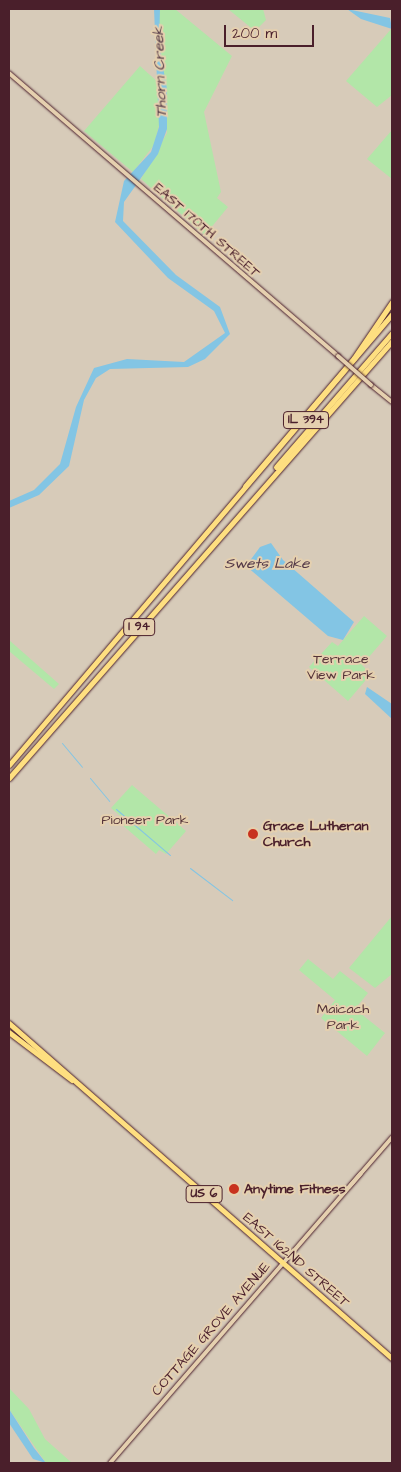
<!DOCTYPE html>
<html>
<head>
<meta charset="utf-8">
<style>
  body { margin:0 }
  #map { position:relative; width:401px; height:1472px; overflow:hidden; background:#d7cbb9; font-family:"Architects Daughter",sans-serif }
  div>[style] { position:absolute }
  .green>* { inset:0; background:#b2e6a8 }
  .water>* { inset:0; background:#83c5e4 }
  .stream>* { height:1px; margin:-0.5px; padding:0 0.5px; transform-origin:0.5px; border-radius:0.5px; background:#83c5e4 }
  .roads { filter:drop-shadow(0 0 1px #4a1f2b) drop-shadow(0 0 1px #4a1f2b) }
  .secondary>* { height:4px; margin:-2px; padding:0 2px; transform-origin:2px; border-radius:2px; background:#e5d0af }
  .primary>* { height:4.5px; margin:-2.25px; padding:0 2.25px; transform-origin:2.25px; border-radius:2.25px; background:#fedf80 }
  .highway>* { height:5px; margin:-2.5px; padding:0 2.5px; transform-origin:2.5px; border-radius:2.5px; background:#fedf80 }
  .bridges { filter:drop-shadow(0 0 1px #4a1f2b) drop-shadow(0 0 1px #4a1f2b) }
  .secondary-bridge>* { height:4px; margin:-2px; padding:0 2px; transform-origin:2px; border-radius:2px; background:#e5d0af }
  .dots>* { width:14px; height:14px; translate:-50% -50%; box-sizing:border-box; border:2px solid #e5d0af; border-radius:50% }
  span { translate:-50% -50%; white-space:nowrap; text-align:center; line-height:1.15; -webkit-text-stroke:4px #e5d0af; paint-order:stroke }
  .shield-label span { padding:1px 4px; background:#e5d0af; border:1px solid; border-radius:4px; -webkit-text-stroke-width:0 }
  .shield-label { font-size:12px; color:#4a1f2b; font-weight:700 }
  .street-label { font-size:14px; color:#4a1f2b }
  .park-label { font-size:14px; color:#543338 }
  .poi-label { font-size:14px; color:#4a1f2b; font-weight:700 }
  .left { translate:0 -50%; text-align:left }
  .water-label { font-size:15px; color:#533847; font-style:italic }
  .frame { position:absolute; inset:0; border:10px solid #4a1f2b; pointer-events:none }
  .scale { position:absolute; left:224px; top:25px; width:90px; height:22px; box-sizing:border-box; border:2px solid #4a1f2b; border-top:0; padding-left:6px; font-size:15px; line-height:18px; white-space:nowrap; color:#4a1f2b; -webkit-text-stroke:4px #e5d0af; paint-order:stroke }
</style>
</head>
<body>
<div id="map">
  <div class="green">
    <i style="clip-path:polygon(158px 9px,175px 9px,232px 56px,204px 112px,221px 192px,217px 198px,228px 207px,205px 235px,141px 179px,167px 133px)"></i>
    <i style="clip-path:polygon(228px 9px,263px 9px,266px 20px,255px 31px)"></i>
    <i style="clip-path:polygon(392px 28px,392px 95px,377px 107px,346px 81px)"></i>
    <i style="clip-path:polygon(140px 66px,160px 84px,161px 118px,154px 145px,133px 172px,84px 131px)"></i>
    <i style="clip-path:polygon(392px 130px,392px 179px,367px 159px)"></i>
    <i style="clip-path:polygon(364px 616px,387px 636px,362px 665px,371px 674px,348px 701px,309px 667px,332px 642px,338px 646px)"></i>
    <i style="clip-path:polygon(9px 640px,59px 684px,54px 689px,9px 651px)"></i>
    <i style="clip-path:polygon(132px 785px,186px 831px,166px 854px,159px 850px,156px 854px,120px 823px,124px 819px,111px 808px)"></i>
    <i style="clip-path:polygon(392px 916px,392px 974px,375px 988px,349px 968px)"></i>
    <i style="clip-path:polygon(308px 959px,333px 979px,340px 971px,368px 993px,355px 1009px,385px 1033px,367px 1056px,321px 1018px,335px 1000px,299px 970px)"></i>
    <i style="clip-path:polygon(9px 1388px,29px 1409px,45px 1439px,72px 1463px,46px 1463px,9px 1409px)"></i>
  </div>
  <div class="water">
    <i style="clip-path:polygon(154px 9px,160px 9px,159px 45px,167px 89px,167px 129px,158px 154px,124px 202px,123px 221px,176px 275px,220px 307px,230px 334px,205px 359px,188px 367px,110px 369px,96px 378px,84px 400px,69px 466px,39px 495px,9px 508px,9px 501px,34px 490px,60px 464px,76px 407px,94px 368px,127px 359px,184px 362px,225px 333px,214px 311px,168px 278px,115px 222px,124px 181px,151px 152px,159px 127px)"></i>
    <i style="clip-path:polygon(347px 9px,390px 18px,392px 29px,361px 19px)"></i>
    <i style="clip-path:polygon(271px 543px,283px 560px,354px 622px,343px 640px,328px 636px,246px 566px,260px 547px)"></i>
    <i style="clip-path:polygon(367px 687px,392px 704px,392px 719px,365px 694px)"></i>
    <i style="clip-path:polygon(9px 1409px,34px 1448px,46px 1463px,33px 1459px,9px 1423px)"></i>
  </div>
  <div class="stream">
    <i style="left:62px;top:743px;width:31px;rotate:50deg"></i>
    <i style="left:90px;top:778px;width:30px;rotate:50deg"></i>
    <i style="left:116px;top:809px;width:71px;rotate:40.4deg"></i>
    <i style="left:190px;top:868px;width:53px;rotate:37.3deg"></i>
  </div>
  <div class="roads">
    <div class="secondary">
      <i style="left:9px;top:73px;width:434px;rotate:40.7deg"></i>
      <i style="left:371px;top:385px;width:27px;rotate:39deg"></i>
      <i style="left:349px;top:1187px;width:18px;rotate:-49deg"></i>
      <i style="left:110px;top:1463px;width:431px;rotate:-49.1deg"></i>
    </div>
    <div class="primary">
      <i style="left:9px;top:1023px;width:509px;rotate:41.18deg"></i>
      <i style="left:9px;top:1032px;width:79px;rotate:37.3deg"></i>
    </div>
    <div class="highway">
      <i style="left:276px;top:467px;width:177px;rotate:-49.1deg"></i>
      <i style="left:245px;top:486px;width:168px;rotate:-49.6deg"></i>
      <i style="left:354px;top:358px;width:68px;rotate:-55.8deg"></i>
      <i style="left:9px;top:765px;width:592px;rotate:-49.66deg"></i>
      <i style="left:9px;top:778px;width:581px;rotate:-48.77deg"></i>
    </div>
  </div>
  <div class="bridges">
    <div class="secondary-bridge">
      <i style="left:338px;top:356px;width:44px;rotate:41.3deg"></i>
    </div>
  </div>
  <div class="dots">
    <i style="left:253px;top:834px;background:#c8321e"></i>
    <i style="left:234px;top:1189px;background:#c8321e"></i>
  </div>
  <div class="shield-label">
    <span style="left:306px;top:420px">IL 394</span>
    <span style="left:139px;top:627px">I 94</span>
    <span style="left:204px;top:1194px">US 6</span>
  </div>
  <div class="street-label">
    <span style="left:207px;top:230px;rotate:41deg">EAST 170TH STREET</span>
    <span style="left:296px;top:1260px;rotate:41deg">EAST 162ND STREET</span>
    <span style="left:211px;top:1329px;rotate:-49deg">COTTAGE GROVE AVENUE</span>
  </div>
  <div class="park-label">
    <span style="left:341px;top:667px">Terrace<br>View Park</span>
    <span style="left:145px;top:820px">Pioneer Park</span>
    <span style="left:343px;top:1017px">Maicach<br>Park</span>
  </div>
  <div class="poi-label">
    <span class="left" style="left:263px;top:834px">Grace Lutheran<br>Church</span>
    <span class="left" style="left:244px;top:1189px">Anytime Fitness</span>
  </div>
  <div class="water-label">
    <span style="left:160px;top:72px;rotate:-92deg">Thorn Creek</span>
    <span style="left:267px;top:564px">Swets Lake</span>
  </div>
  <div class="frame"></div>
  <div class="scale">200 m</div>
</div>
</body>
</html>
